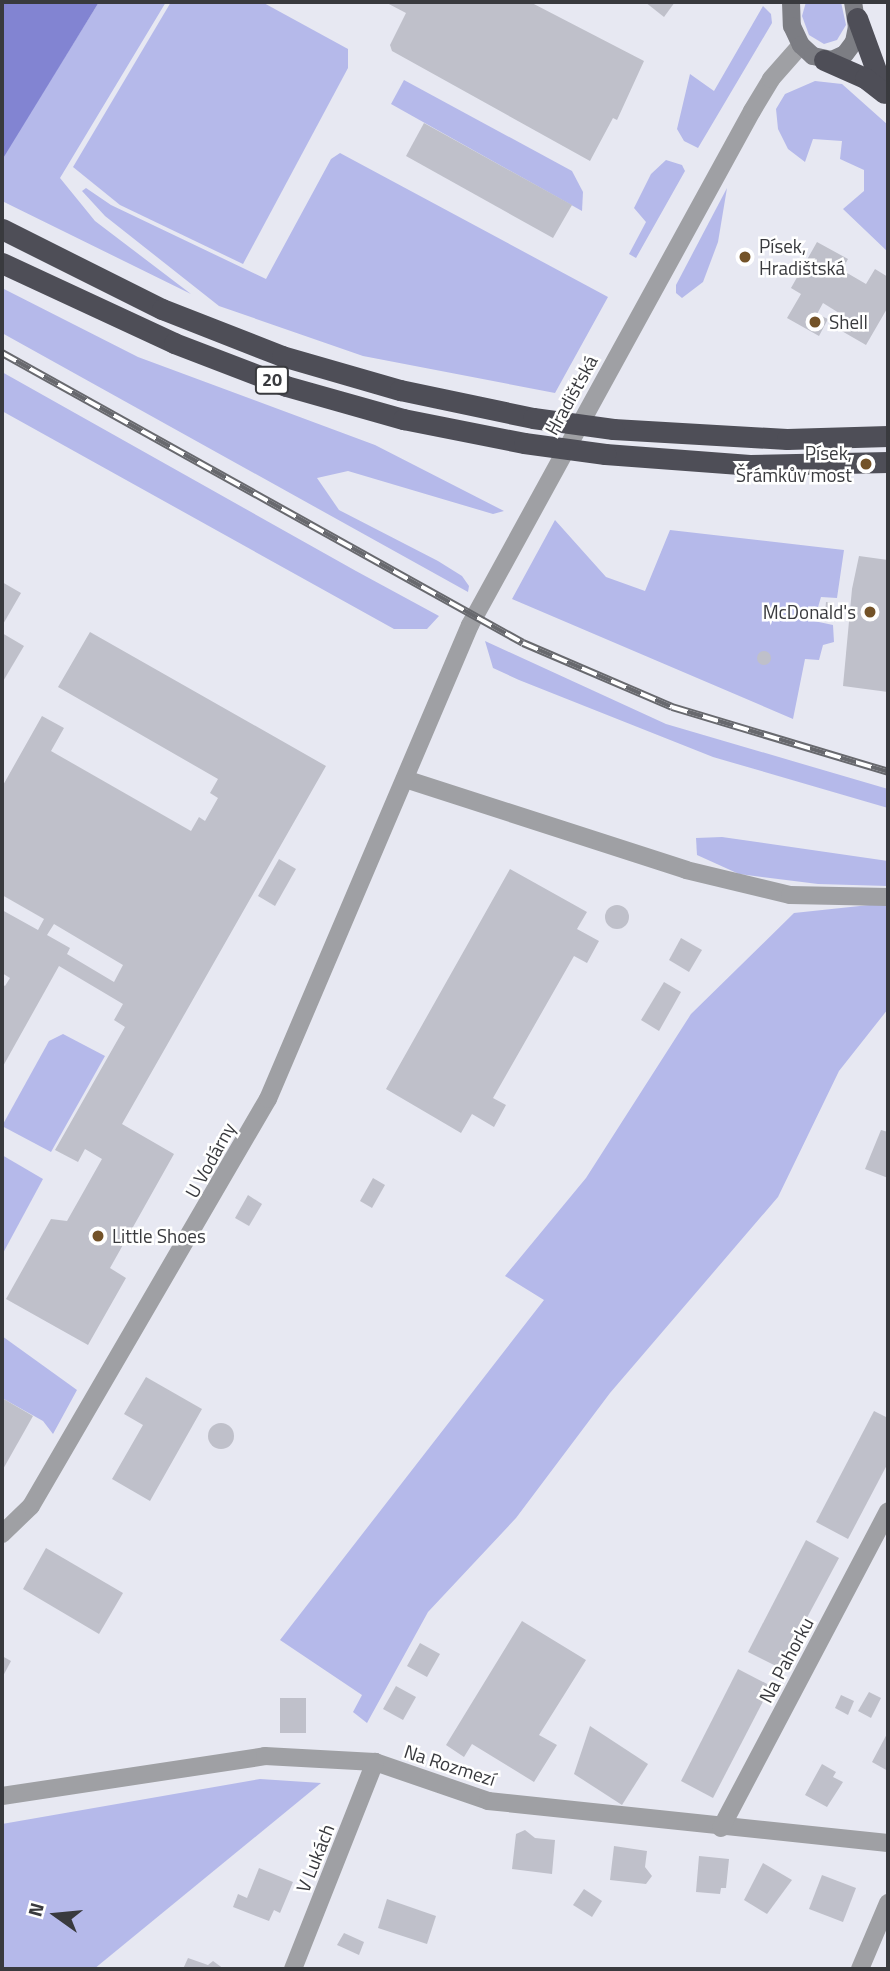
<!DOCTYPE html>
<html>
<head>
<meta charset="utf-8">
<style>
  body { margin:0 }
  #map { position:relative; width:890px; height:1971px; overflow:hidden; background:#e7e8f2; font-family:"Titillium Web",sans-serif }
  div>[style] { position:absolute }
  .green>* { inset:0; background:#b5b9ea }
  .water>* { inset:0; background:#8284d2 }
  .building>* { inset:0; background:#bfc0ca }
  .round { border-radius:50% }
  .street>* { height:18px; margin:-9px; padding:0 9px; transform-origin:9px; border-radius:9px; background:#9fa0a4 }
  .secondary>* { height:18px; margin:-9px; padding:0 9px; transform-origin:9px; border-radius:9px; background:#7c7d83 }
  .highway>* { height:21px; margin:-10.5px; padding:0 10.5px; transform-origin:10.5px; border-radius:10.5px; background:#4e4e57 }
  .rail>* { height:8px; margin-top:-4px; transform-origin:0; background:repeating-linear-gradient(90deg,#fff 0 16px,#68696e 0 32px); box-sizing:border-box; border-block:2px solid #68696e }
  .highway-bridge>* { height:21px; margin:-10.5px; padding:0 10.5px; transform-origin:10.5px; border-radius:10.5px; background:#4e4e57 }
  .dots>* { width:19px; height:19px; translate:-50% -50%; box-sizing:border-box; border:4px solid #fff; border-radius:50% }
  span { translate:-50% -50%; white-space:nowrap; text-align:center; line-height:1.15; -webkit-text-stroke:5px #fff; paint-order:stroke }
  .shield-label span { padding:2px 5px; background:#fff; border:2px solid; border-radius:5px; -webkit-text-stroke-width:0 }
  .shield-label { font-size:18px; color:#393a3e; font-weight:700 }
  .poi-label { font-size:19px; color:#393a3e }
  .left { translate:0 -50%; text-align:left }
  .right { translate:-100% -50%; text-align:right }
  .street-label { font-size:19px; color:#393a3e }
  .frame { position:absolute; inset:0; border:4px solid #393a3e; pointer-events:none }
  .north { position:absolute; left:21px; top:1880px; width:70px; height:70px; -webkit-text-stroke:5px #fff; paint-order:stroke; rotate:285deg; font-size:19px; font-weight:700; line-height:28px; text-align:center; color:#393a3e }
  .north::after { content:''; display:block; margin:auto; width:24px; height:32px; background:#393a3e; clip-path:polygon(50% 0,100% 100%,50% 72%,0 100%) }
</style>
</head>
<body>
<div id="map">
  <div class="green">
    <i style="clip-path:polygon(99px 2px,166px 2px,60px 178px,95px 221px,191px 294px,2px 201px,2px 158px)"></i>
    <i style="clip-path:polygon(171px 2px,262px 2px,348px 49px,348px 68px,243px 264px,120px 205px,73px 167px)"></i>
    <i style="clip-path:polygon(806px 2px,841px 2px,846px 25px,837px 40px,824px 44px,809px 35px,802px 16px)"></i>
    <i style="clip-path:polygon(763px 6px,771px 14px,772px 23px,698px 148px,684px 141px,677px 129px,690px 74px,714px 91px)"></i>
    <i style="clip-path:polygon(404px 80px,572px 171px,583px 192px,582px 211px,391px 104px)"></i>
    <i style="clip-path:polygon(815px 81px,842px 84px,888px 125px,888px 252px,843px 209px,864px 191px,864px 170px,840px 159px,842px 141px,813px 139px,805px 162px,788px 149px,778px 129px,776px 109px,785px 94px)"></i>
    <i style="clip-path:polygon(340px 153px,608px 297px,555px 393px,363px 356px,219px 306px,105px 216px,82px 191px,86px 188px,111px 205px,266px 279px,331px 159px)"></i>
    <i style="clip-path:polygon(666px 160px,682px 165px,685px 171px,636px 258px,629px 254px,646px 222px,634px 208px,651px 174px)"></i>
    <i style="clip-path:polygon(727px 188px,718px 242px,703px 282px,682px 298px,676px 293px,676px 285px)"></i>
    <i style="clip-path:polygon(2px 288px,138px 357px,375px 445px,504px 511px,493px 514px,348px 471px,317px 478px,339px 510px,438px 561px,462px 576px,469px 586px,468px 592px,2px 333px)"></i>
    <i style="clip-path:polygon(2px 372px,356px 571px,439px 616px,427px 629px,394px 629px,2px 411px)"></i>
    <i style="clip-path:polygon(555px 520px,606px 577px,645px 591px,670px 530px,844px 550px,837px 598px,821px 597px,814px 621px,833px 625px,834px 642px,823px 645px,819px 660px,805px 659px,793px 719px,512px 599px)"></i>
    <i style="clip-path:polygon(485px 641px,666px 724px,888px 789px,888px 808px,713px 757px,519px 680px,493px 668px)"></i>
    <i style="clip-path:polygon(722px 837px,888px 861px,888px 886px,818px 884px,739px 874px,697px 855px,696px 838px)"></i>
    <i style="clip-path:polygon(888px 903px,888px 1009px,839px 1071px,778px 1197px,610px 1393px,516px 1518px,428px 1612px,367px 1723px,353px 1712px,362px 1695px,280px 1640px,544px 1300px,505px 1276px,586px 1178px,691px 1014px,794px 913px)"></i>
    <i style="clip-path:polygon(63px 1034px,105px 1056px,51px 1152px,2px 1126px,49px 1041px)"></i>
    <i style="clip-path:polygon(2px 1155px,43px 1179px,2px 1255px)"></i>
    <i style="clip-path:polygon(2px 1336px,77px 1390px,53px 1434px,43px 1421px,2px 1398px)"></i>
    <i style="clip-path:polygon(260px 1779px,321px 1783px,94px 1969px,2px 1969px,2px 1824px)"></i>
  </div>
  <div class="water">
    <i style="clip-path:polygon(2px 2px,99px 2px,2px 160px)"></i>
  </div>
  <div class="building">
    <i style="clip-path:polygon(385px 2px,530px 2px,644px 61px,617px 120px,613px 118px,590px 161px,392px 51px,390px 45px,406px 13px)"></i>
    <i style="clip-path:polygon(645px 2px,675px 2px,664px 17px)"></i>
    <i style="clip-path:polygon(424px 123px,572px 205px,553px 238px,406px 156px)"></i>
    <i style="clip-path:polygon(817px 242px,848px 259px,842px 270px,866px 284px,875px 269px,888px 277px,888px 307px,866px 345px,840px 330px,847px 318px,823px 303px,817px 314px,828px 319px,819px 336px,787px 318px,801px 294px,791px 288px)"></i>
    <i style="clip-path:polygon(859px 556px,888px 560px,888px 692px,843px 686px,852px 589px)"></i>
    <i style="clip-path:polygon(2px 582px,21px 593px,2px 626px)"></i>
    <i style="clip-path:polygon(826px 602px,834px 603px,833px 614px,825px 614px)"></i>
    <i style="clip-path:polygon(evenodd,90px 632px,326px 766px,122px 1124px,174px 1154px,110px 1268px,126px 1278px,88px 1345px,6px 1299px,51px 1219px,67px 1221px,102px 1159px,85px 1149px,78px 1162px,55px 1150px,125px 1027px,114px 1020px,123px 1004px,59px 966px,2px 1068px,2px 984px,5px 986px,10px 978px,2px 973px,2px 910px,38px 930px,44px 919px,2px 895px,2px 787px,42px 716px,64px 728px,51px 751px,191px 831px,199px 817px,205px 821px,218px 798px,210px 793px,218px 779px,58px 687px,90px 632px,54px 924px,123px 965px,114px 982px,67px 954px,70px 948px,47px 935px,54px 924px)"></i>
    <i style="clip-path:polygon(2px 633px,24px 646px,2px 683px)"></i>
    <i class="round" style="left:757px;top:651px;width:14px;height:14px"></i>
    <i style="clip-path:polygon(279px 859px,296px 869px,275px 906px,258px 896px)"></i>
    <i style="clip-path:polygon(510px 869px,587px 912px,577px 929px,599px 941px,587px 963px,574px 956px,493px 1098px,506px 1105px,494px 1127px,472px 1114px,461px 1133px,386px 1089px)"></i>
    <i class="round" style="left:605px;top:905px;width:24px;height:24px"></i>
    <i style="clip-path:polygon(681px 938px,702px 950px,689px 972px,669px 960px)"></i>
    <i style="clip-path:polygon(664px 982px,681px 992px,659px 1031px,641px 1020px)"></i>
    <i style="clip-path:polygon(881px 1130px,888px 1132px,888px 1178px,865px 1169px)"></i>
    <i style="clip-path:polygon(373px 1178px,385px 1185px,372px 1208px,360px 1201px)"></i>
    <i style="clip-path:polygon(248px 1195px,262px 1204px,249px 1226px,235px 1218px)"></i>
    <i style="clip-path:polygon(146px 1377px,202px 1409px,150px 1501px,112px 1479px,143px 1425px,124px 1414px)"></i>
    <i style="clip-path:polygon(2px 1398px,33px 1416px,2px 1471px)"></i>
    <i style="clip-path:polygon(874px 1411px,888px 1418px,888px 1463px,848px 1539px,816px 1522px)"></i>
    <i class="round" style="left:208px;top:1423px;width:26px;height:26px"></i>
    <i style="clip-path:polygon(806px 1540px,839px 1558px,780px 1668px,748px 1652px)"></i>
    <i style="clip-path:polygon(46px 1548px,123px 1593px,99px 1634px,23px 1589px)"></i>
    <i style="clip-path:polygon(522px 1621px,586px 1660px,539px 1735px,557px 1745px,534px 1782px,472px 1744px,464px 1757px,446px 1745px)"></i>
    <i style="clip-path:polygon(420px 1643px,440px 1654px,427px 1677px,407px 1666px)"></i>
    <i style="clip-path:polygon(2px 1656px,11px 1661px,2px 1678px)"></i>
    <i style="clip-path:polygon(738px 1669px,771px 1686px,713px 1798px,681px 1781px)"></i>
    <i style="clip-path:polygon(396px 1686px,416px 1697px,403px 1720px,383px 1709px)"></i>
    <i style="clip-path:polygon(869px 1692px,881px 1698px,871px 1718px,858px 1711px)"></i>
    <i style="clip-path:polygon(841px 1695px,854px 1701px,848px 1715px,835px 1708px)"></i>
    <i style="clip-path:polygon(280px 1698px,306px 1698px,306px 1733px,280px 1733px)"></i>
    <i style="clip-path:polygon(590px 1726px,648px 1764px,622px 1805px,574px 1774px)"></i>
    <i style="clip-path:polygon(888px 1732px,888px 1771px,872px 1762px)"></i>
    <i style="clip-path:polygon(822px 1764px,836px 1772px,833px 1777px,843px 1782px,827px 1807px,805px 1795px)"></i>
    <i style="clip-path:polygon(525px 1830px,535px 1838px,555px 1840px,552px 1874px,512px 1869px,516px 1834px)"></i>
    <i style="clip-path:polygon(614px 1846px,647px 1851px,645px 1867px,652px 1876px,646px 1884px,610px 1880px)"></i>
    <i style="clip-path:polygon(699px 1856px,729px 1859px,726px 1888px,721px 1888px,720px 1894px,696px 1892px)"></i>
    <i style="clip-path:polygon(763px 1863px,792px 1880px,767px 1914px,744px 1900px)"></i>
    <i style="clip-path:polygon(259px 1868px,293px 1882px,280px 1913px,274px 1910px,269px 1921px,233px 1907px,238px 1894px,247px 1898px)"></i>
    <i style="clip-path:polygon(822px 1875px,856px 1888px,843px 1922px,809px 1909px)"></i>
    <i style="clip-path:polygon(584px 1889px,602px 1901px,592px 1917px,573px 1905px)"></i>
    <i style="clip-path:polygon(387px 1899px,436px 1916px,427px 1944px,378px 1928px)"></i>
    <i style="clip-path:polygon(344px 1933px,364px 1942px,359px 1955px,337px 1945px)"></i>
    <i style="clip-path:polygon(188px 1958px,208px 1965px,213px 1961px,224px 1969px,183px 1969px)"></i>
  </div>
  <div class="street">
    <i style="left:405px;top:779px;width:295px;rotate:17.9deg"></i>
    <i style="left:686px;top:870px;width:107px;rotate:13.5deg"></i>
    <i style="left:790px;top:895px;width:98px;rotate:1.2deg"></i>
    <i style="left:2px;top:1534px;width:40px;rotate:-44deg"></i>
    <i style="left:31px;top:1506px;width:471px;rotate:-59.8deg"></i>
    <i style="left:268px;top:1099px;width:515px;rotate:-66.92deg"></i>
    <i style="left:470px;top:625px;width:586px;rotate:-61.25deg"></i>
    <i style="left:752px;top:111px;width:37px;rotate:-59deg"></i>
    <i style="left:771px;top:79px;width:45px;rotate:-48.6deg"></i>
    <i style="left:2px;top:1796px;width:266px;rotate:-8.6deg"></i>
    <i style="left:265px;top:1756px;width:110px;rotate:3.1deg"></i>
    <i style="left:375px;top:1762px;width:120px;rotate:19deg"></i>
    <i style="left:488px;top:1801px;width:402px;rotate:6deg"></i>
    <i style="left:721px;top:1828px;width:358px;rotate:-62.2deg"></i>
    <i style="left:293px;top:1969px;width:223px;rotate:-68.4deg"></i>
    <i style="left:860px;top:1969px;width:72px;rotate:-67deg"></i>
  </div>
  <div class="secondary">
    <i style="left:791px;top:2px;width:24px;rotate:88deg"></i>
    <i style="left:792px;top:26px;width:21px;rotate:65deg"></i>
    <i style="left:801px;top:45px;width:16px;rotate:43deg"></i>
    <i style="left:813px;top:56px;width:19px;rotate:12deg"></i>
    <i style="left:832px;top:60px;width:14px;rotate:-25deg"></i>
    <i style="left:845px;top:54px;width:15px;rotate:-53deg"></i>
    <i style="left:854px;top:42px;width:15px;rotate:-79deg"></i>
    <i style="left:857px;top:27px;width:25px;rotate:-99deg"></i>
  </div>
  <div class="highway">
    <i style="left:857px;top:18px;width:79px;rotate:70deg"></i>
    <i style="left:824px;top:60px;width:45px;rotate:23.7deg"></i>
    <i style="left:865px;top:78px;width:24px;rotate:38deg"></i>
    <i style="left:2px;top:229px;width:179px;rotate:26.6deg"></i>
    <i style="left:162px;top:309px;width:129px;rotate:21.4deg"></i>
    <i style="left:282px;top:356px;width:123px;rotate:16.1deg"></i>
    <i style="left:400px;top:390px;width:136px;rotate:11.9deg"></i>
    <i style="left:2px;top:263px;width:190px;rotate:24.9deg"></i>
    <i style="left:174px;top:343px;width:120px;rotate:21deg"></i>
    <i style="left:286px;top:386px;width:122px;rotate:15.8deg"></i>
    <i style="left:403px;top:419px;width:123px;rotate:11.2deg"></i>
    <i style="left:613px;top:429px;width:174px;rotate:3.3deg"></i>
    <i style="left:787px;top:439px;width:101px;rotate:-1.7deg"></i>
    <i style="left:605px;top:454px;width:145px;rotate:4.3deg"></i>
    <i style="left:750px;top:465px;width:138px;rotate:-1.2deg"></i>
  </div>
  <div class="rail">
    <i style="left:2px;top:353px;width:596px;rotate:29.1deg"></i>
    <i style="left:523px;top:643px;width:162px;rotate:23.2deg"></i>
    <i style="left:672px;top:707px;width:226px;rotate:16.7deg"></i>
  </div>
  <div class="highway-bridge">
    <i style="left:533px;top:418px;width:81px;rotate:7.8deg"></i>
    <i style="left:524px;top:443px;width:82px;rotate:7.7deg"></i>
  </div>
  <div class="dots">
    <i style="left:745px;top:257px;background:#735228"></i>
    <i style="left:815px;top:322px;background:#735228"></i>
    <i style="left:866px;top:464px;background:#735228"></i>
    <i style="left:870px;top:612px;background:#735228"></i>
    <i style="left:98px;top:1236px;background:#735228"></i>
  </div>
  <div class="shield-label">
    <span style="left:272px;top:380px">20</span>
  </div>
  <div class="poi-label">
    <span class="left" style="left:759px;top:257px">Písek,<br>Hradištská</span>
    <span class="left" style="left:829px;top:322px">Shell</span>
    <span class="right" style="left:852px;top:464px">Písek,<br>Šrámkův most</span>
    <span class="right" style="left:856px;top:612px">McDonald's</span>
    <span class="left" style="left:112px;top:1236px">Little Shoes</span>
  </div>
  <div class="street-label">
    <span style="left:571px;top:395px;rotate:-61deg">Hradišťská</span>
    <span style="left:210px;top:1160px;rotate:-61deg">U Vodárny</span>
    <span style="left:786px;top:1660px;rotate:-62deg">Na Pahorku</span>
    <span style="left:450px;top:1765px;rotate:18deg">Na Rozmezí</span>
    <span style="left:315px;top:1858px;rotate:-68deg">V Lukách</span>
  </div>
  <div class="frame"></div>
  <div class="north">N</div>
</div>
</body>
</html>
